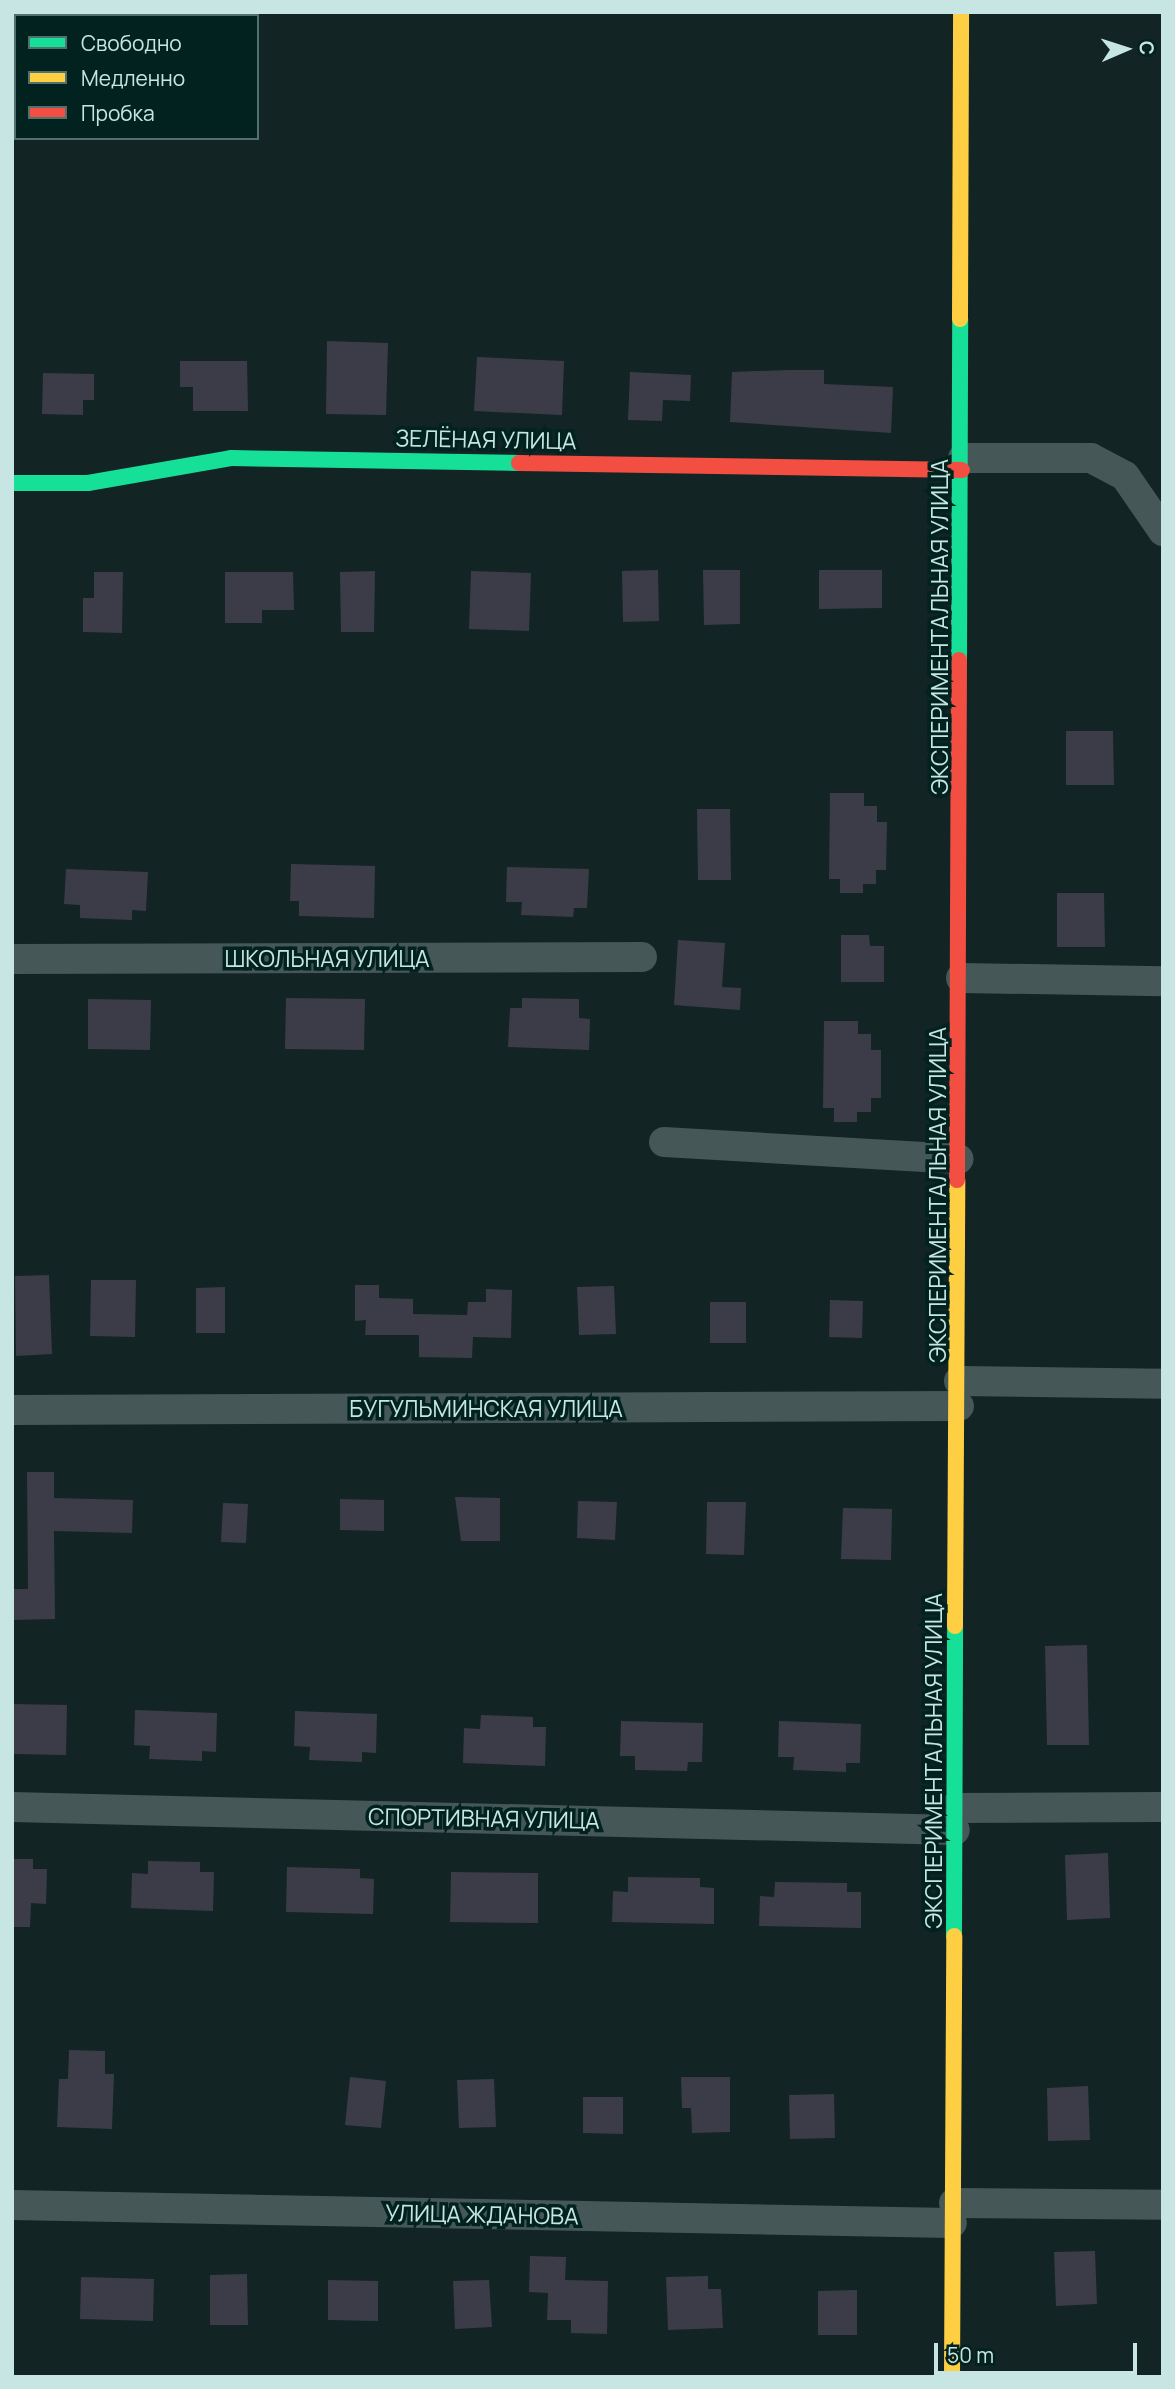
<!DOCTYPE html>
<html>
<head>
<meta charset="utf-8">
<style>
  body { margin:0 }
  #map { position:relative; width:1175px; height:2389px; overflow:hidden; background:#132424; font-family:Manrope,sans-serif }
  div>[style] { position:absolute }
  .building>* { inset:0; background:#3c3c49 }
  .street>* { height:30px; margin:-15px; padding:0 15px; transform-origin:15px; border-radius:15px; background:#455756 }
  .fast>* { height:16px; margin:-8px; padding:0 8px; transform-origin:8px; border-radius:8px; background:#16e098 }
  .slow>* { height:16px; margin:-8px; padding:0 8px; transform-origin:8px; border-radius:8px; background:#ffcf43 }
  .jam>* { height:16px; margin:-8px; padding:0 8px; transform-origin:8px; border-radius:8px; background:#f24e42 }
  span { translate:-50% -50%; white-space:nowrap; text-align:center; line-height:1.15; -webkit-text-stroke:7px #022220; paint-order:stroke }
  .street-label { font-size:23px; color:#c7e5e3 }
  .frame { position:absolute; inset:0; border:14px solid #c7e5e3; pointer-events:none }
  .legend { position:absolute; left:14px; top:14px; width:245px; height:126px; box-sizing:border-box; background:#022220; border:2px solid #51706e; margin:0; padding:9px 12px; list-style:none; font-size:21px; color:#c7e5e3 }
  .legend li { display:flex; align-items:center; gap:14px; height:35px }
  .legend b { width:35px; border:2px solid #51706e }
  .north { position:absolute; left:1091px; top:14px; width:70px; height:70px; -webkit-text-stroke:5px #022220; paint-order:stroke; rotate:87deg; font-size:19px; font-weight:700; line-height:28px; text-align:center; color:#c7e5e3 }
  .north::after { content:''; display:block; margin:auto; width:24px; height:32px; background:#c7e5e3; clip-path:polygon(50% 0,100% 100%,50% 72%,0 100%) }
  .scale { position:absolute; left:934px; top:2343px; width:203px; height:32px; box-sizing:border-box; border:4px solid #c7e5e3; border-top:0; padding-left:9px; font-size:21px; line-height:24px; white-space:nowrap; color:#c7e5e3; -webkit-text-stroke:5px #022220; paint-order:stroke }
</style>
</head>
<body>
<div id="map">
  <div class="building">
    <i style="clip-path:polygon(327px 341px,388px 343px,386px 415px,326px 414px)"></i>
    <i style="clip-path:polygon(477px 357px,564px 361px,562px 415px,474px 411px)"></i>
    <i style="clip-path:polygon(180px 361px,247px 361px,248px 411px,193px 411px,193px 387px,180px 387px)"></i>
    <i style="clip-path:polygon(788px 370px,824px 370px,824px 384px,893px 387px,891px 433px,730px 422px,732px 372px)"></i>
    <i style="clip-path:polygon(630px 372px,691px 375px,690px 401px,663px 400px,662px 421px,628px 420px)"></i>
    <i style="clip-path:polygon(43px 373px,94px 374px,94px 400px,83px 400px,83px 415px,42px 414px)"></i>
    <i style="clip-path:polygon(658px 570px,659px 621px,623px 622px,622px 571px)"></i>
    <i style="clip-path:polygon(703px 570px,740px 570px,740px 624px,704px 625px)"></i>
    <i style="clip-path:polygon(819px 570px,882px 570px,882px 608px,819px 609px)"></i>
    <i style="clip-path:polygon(375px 571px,374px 632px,341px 632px,340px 572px)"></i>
    <i style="clip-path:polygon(471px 571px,531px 573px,529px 631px,469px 629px)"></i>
    <i style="clip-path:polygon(94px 572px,123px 572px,122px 633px,83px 632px,83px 598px,94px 598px)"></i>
    <i style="clip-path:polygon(225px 572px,293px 572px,294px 610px,262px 610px,262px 623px,225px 623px)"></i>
    <i style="clip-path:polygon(1066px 731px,1113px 731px,1114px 785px,1066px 785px)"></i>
    <i style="clip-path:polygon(830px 793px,864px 793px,864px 806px,877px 806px,877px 822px,887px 822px,886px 870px,876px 870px,876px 884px,863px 884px,863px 893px,840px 893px,840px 879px,829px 879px)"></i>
    <i style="clip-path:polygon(697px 809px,730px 809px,731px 880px,698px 880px)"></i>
    <i style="clip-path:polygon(291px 864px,375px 866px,374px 918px,299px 916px,299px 901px,290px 901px)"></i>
    <i style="clip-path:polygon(507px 867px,589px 869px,587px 908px,574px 908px,573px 917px,521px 915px,522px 902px,506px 902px)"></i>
    <i style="clip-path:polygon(66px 869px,148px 872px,146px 911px,132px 910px,132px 920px,80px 918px,80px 905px,64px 904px)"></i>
    <i style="clip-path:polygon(1057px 893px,1104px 893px,1105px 947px,1057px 947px)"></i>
    <i style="clip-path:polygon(841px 935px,869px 935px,870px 946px,884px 946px,884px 982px,841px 982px)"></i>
    <i style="clip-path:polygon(678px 940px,725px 943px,722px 987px,741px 988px,740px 1010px,674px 1005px)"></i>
    <i style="clip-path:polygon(286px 998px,365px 999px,364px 1050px,285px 1049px)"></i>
    <i style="clip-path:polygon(522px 998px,579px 999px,579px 1018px,590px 1019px,589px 1050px,508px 1047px,510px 1008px,522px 1008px)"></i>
    <i style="clip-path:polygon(88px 999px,151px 1000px,150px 1050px,88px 1049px)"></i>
    <i style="clip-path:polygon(824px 1021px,858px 1021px,858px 1034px,871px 1034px,871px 1050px,881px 1050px,881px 1098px,871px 1098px,871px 1112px,857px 1112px,857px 1122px,834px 1122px,834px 1108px,823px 1108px)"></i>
    <i style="clip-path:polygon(49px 1275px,52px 1354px,16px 1356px,15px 1276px)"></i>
    <i style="clip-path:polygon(91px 1280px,136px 1280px,135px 1337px,90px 1336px)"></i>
    <i style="clip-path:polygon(355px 1285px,379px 1285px,379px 1298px,413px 1299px,413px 1314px,467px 1315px,468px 1302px,486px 1302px,486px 1289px,512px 1290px,511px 1338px,473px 1337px,472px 1358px,419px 1357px,419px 1335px,365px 1335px,366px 1320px,355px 1321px)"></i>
    <i style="clip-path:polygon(614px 1286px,616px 1334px,579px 1335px,577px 1287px)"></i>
    <i style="clip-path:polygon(225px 1287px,225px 1333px,196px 1333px,196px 1288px)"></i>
    <i style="clip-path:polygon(830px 1300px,863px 1301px,862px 1338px,829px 1337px)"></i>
    <i style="clip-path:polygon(710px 1302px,746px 1302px,746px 1343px,710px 1343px)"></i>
    <i style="clip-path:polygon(27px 1472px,54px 1472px,54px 1498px,133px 1500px,132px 1533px,54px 1531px,55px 1619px,12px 1620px,12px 1589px,28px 1589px)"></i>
    <i style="clip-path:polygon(455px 1497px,500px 1498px,500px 1541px,461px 1541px)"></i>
    <i style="clip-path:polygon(340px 1499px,384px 1500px,384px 1531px,340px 1530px)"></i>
    <i style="clip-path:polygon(578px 1501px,617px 1502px,615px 1540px,577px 1538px)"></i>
    <i style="clip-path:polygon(707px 1502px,746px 1502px,744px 1555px,706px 1554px)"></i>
    <i style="clip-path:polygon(223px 1503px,248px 1504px,246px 1543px,221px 1542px)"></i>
    <i style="clip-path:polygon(843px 1508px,892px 1509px,891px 1560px,841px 1559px)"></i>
    <i style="clip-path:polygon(1087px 1645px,1089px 1745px,1047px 1745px,1045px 1646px)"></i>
    <i style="clip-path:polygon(12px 1704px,67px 1705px,66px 1755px,12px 1754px)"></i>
    <i style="clip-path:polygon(135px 1710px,217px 1713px,216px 1752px,202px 1751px,202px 1761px,149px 1759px,150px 1746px,134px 1745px)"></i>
    <i style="clip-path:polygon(295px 1711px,377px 1714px,376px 1753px,362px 1752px,362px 1762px,309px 1760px,310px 1747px,294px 1746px)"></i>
    <i style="clip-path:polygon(481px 1715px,533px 1717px,533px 1727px,546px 1727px,545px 1766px,463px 1763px,464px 1728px,480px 1729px)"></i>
    <i style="clip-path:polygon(621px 1721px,703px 1723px,702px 1762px,688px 1762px,687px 1771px,635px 1770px,635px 1756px,620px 1756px)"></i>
    <i style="clip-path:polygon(779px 1721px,861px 1724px,860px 1763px,846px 1763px,846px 1772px,793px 1770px,794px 1757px,778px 1757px)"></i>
    <i style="clip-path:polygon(1108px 1853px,1110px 1918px,1067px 1920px,1065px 1855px)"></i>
    <i style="clip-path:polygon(12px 1859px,33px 1859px,33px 1869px,47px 1869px,46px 1904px,31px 1903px,30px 1927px,12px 1927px)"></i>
    <i style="clip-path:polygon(148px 1861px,200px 1862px,200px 1872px,214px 1872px,213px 1911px,131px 1908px,132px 1873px,148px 1874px)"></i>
    <i style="clip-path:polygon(287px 1867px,360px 1869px,360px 1878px,374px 1879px,373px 1914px,286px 1912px)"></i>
    <i style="clip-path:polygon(451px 1872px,538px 1873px,538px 1923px,450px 1922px)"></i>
    <i style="clip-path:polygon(628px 1877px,700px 1878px,700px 1887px,714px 1888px,714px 1924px,612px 1922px,613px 1891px,628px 1892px)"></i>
    <i style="clip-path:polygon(775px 1882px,847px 1883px,847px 1892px,861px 1892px,861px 1928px,759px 1926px,760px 1896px,774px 1897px)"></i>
    <i style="clip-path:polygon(69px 2050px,105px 2051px,105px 2074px,114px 2074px,112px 2129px,57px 2127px,59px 2079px,68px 2079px)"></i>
    <i style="clip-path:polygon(350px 2077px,386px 2081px,381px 2128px,345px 2125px)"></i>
    <i style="clip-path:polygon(681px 2077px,730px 2077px,730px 2132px,692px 2133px,691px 2108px,682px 2108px)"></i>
    <i style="clip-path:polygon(494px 2079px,496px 2127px,459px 2128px,457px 2080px)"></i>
    <i style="clip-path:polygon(1088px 2086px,1090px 2140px,1048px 2141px,1047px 2088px)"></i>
    <i style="clip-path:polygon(834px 2094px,835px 2138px,790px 2139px,789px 2095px)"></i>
    <i style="clip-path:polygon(583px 2097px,623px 2097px,623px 2134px,583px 2133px)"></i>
    <i style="clip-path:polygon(1095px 2251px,1097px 2304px,1056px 2306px,1054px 2252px)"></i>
    <i style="clip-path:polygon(530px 2256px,566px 2257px,565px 2280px,608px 2281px,607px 2334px,571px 2333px,571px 2320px,547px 2320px,548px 2293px,529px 2292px)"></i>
    <i style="clip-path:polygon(247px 2274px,248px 2325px,210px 2325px,210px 2275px)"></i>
    <i style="clip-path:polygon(708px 2276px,708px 2289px,721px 2289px,723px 2328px,668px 2330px,666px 2277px)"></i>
    <i style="clip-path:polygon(81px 2277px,154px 2279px,153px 2321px,80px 2319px)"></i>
    <i style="clip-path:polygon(328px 2280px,378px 2281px,378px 2321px,328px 2320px)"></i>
    <i style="clip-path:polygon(489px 2280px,492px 2327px,455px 2329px,453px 2281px)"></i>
    <i style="clip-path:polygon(857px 2290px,857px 2335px,818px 2335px,818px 2291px)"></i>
  </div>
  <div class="street">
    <i style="left:963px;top:458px;width:128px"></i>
    <i style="left:1091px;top:458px;width:38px;rotate:28deg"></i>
    <i style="left:1125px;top:476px;width:67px;rotate:55.4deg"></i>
    <i style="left:12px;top:959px;width:630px;rotate:-0.18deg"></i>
    <i style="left:961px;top:978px;width:202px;rotate:0.9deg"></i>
    <i style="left:664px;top:1142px;width:295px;rotate:3.3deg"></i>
    <i style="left:959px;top:1381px;width:204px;rotate:0.8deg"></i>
    <i style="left:12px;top:1410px;width:947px;rotate:-0.24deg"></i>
    <i style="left:12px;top:1807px;width:943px;rotate:1.4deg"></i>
    <i style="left:954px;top:1808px;width:209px;rotate:-0.3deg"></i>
    <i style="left:954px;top:2203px;width:209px;rotate:0.5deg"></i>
    <i style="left:12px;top:2205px;width:940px;rotate:1.1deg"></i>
  </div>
  <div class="fast">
    <i style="left:12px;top:483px;width:76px"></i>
    <i style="left:88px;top:483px;width:145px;rotate:-9.9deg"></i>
    <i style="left:231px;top:458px;width:288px;rotate:1deg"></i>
    <i style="left:959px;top:660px;width:341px;rotate:-89.8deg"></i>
    <i style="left:954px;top:1936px;width:310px;rotate:-89.8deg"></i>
  </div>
  <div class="slow">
    <i style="left:960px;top:319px;width:307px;rotate:-89.8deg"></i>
    <i style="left:955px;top:1626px;width:446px;rotate:-89.7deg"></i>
    <i style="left:952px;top:2377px;width:441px;rotate:-89.7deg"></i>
  </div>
  <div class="jam">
    <i style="left:519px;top:463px;width:443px;rotate:0.9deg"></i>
    <i style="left:957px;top:1180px;width:520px;rotate:-89.78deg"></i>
  </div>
  <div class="street-label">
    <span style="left:486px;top:439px;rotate:1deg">ЗЕЛЁНАЯ УЛИЦА</span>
    <span style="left:939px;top:627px;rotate:-90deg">ЭКСПЕРИМЕНТАЛЬНАЯ УЛИЦА</span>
    <span style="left:327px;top:958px">ШКОЛЬНАЯ УЛИЦА</span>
    <span style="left:937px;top:1195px;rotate:-90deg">ЭКСПЕРИМЕНТАЛЬНАЯ УЛИЦА</span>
    <span style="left:486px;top:1408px">БУГУЛЬМИНСКАЯ УЛИЦА</span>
    <span style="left:933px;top:1761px;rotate:-90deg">ЭКСПЕРИМЕНТАЛЬНАЯ УЛИЦА</span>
    <span style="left:484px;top:1818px;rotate:1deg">СПОРТИВНАЯ УЛИЦА</span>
    <span style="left:482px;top:2214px;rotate:1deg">УЛИЦА ЖДАНОВА</span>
  </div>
  <div class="frame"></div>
  <ul class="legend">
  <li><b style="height:9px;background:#16e098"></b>Свободно</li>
  <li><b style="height:9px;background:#ffcf43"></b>Медленно</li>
  <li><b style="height:9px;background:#f24e42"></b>Пробка</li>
  </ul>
  <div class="north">С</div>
  <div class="scale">50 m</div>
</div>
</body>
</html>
